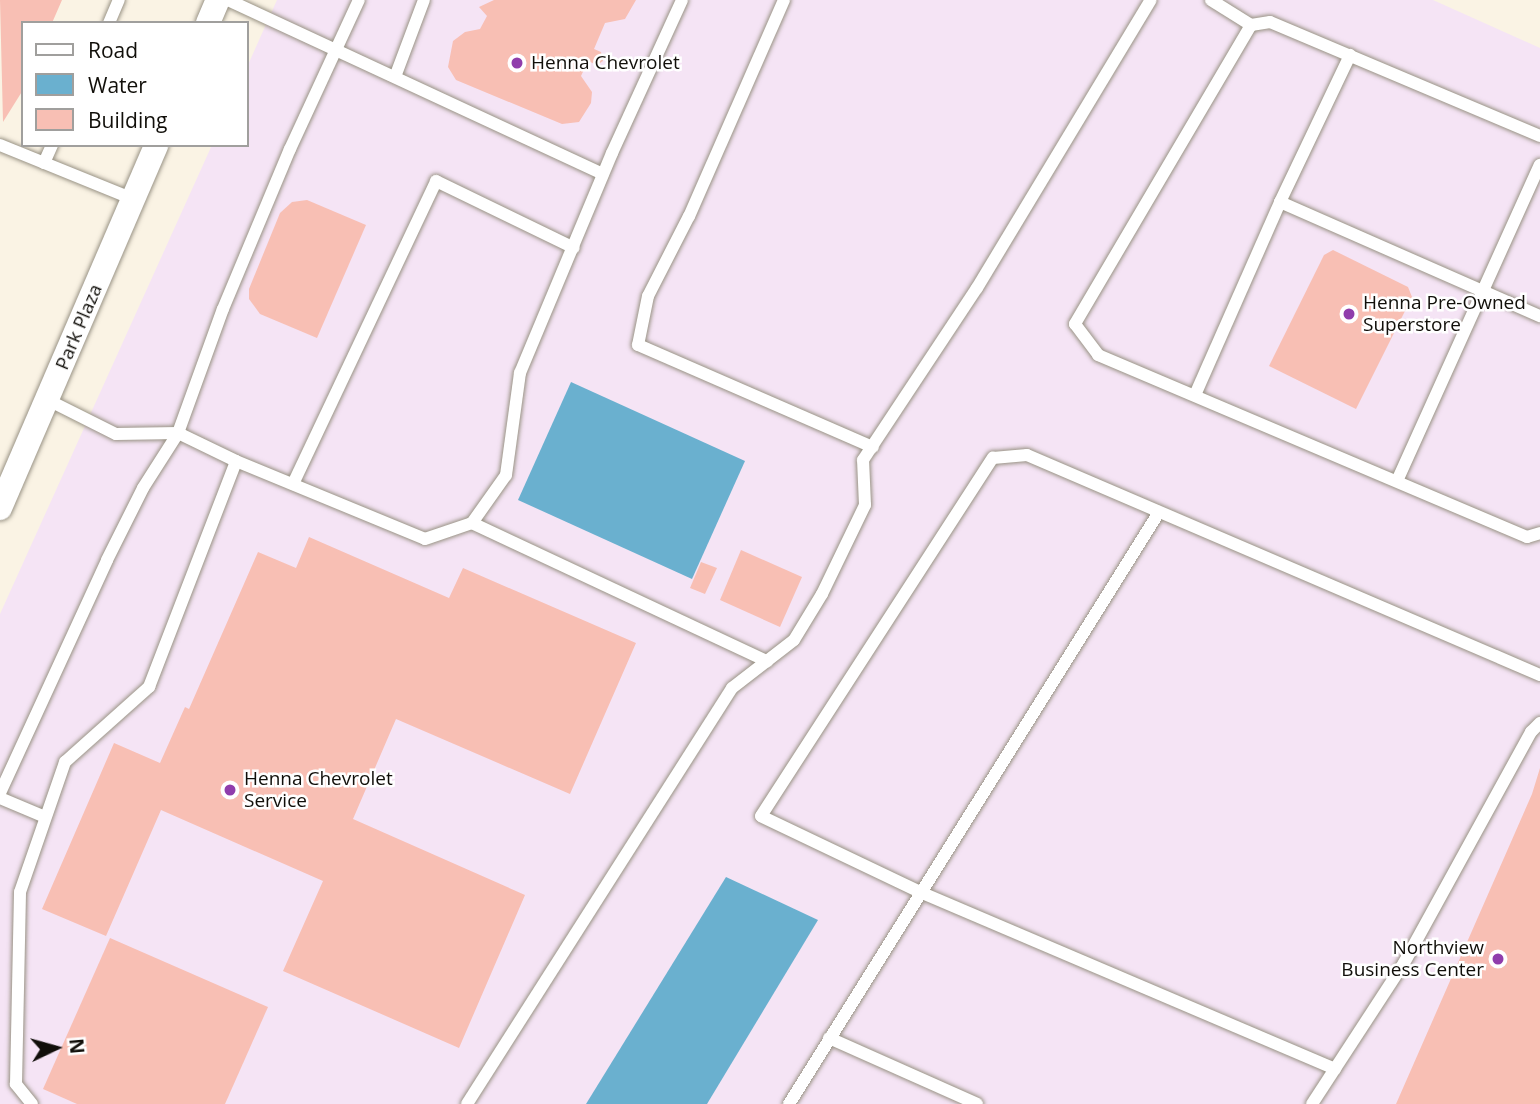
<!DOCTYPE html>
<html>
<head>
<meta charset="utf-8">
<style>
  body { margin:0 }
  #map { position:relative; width:1540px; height:1104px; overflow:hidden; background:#faf3e4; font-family:"Open Sans",sans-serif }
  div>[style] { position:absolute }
  .commercial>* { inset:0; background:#f5e4f5 }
  .water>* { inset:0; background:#6ab0cf }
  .building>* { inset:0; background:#f8bfb4 }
  .roads { filter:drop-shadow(0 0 2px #999385) drop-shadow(0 0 2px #999385) }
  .lane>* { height:12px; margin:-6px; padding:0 6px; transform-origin:6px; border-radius:6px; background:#fff }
  .street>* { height:24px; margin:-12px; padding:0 12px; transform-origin:12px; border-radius:12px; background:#fff }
  .dots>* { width:19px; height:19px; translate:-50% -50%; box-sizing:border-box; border:4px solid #fff; border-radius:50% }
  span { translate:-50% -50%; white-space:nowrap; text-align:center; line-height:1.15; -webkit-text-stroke:5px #fff; paint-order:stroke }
  .poi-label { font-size:19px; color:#110f0a }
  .left { translate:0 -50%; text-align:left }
  .right { translate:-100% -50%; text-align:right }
  .street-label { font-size:19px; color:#110f0a }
  .legend { position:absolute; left:21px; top:21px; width:228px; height:126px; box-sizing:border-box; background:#fff; border:2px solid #a09f9d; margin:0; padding:9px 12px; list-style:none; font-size:21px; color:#110f0a }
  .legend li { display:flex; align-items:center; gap:14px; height:35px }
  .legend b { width:35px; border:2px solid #a09f9d }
  .north { position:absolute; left:21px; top:1013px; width:70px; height:70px; -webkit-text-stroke:5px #fff; paint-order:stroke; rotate:85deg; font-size:19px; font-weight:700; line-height:28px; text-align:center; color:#110f0a }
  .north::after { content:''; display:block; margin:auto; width:24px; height:32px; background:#110f0a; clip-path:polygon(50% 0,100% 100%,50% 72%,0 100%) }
</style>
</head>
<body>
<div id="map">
  <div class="commercial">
    <i style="clip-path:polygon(277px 0,1433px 0,1540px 48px,1540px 1104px,0 1104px,0 614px,212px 145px,247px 145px,247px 67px)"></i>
  </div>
  <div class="water">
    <i style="clip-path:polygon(571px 382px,745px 461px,692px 579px,518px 500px)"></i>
    <i style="clip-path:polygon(726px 877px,818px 920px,707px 1104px,586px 1104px)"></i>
  </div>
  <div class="building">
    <i style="clip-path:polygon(0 0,62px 0,52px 23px,23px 23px,23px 90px,3px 122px)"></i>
    <i style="clip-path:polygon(494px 0,636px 0,625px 19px,605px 23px,594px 49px,601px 52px,603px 61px,597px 65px,588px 61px,581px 76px,592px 92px,591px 103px,579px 122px,562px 124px,456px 80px,448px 67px,453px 41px,465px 32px,480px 29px,487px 16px,479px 7px)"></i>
    <i style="clip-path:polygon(307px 200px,366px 225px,317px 338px,260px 314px,249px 299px,249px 289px,280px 213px,292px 202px)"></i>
    <i style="clip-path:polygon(1333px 250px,1408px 287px,1412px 297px,1356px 409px,1269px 366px,1324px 255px)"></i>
    <i style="clip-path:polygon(309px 537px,449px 598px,463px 568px,636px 643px,570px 794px,396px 719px,353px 819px,525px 895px,459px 1048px,283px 971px,323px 881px,161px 810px,106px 936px,42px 909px,114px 743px,160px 763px,185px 707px,189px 709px,258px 552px,296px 568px)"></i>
    <i style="clip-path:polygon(741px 550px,802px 577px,780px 627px,720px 600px)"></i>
    <i style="clip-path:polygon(701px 562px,717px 568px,705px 594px,690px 588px)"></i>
    <i style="clip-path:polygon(1540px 768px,1540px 1104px,1396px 1104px,1532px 794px)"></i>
    <i style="clip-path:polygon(110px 938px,268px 1007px,225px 1104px,77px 1104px,43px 1089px)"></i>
  </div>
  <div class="roads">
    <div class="lane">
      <i style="left:228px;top:0;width:413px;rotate:24.9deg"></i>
      <i style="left:784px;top:0;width:236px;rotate:113.7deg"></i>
      <i style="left:689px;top:216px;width:90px;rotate:117.1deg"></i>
      <i style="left:648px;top:296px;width:50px;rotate:101.5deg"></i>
      <i style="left:638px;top:345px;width:256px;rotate:23.5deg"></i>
      <i style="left:1211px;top:0;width:47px;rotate:32deg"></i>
      <i style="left:109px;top:23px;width:25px;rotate:-67deg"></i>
      <i style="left:395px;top:77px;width:82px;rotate:-69.4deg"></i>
      <i style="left:1540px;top:136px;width:293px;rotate:-157.1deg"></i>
      <i style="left:1270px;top:22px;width:19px;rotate:171deg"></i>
      <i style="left:1251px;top:25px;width:347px;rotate:120.5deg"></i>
      <i style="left:1075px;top:324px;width:39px;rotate:53deg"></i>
      <i style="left:1098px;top:355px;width:466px;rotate:23deg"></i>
      <i style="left:1527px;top:537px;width:14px;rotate:-17deg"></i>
      <i style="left:0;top:145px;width:144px;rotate:22.1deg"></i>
      <i style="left:44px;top:163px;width:20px;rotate:-66deg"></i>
      <i style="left:1280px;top:202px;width:163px;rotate:-64.5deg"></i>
      <i style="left:1195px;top:395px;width:211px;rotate:-66.2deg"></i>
      <i style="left:1280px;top:202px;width:284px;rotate:23.7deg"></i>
      <i style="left:48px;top:400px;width:76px;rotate:26.6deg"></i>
      <i style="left:116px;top:434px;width:62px;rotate:-0.9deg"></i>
      <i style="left:236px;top:461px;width:204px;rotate:22.4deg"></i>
      <i style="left:425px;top:539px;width:50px;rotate:-18.8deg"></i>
      <i style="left:472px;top:523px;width:59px;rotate:-54.7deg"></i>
      <i style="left:506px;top:475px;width:103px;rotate:-82.2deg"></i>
      <i style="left:520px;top:373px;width:238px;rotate:-67.3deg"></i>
      <i style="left:612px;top:153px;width:168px;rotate:-65.4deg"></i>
      <i style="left:1397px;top:481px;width:347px;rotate:-65.7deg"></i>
      <i style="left:293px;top:484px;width:335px;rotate:-64.7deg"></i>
      <i style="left:436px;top:181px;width:153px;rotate:25.9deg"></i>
      <i style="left:472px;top:523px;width:326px;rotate:25.1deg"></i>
      <i style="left:0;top:793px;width:256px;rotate:-65.3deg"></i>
      <i style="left:107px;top:560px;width:80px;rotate:-63.4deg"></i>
      <i style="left:143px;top:488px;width:65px;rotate:-57.5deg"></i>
      <i style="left:0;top:798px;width:49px;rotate:22.9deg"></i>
      <i style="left:829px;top:1038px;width:162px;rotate:24deg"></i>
      <i style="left:1335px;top:1069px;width:451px;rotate:-156.9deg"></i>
      <i style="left:920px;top:892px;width:176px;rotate:-154.5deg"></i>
      <i style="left:761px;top:816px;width:427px;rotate:-57.1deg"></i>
      <i style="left:993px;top:458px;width:34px;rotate:-5deg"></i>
      <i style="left:1027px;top:455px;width:558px;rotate:23.21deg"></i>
      <i style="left:32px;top:1104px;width:26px;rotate:-129deg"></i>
      <i style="left:16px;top:1084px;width:192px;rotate:-88.8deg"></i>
      <i style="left:20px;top:892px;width:138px;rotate:-70.9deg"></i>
      <i style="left:65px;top:762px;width:113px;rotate:-41.8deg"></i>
      <i style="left:149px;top:687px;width:242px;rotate:-68.9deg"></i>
      <i style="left:236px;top:461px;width:64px;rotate:-154.2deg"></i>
      <i style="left:178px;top:433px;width:132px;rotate:-70.1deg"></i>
      <i style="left:223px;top:309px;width:173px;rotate:-67.3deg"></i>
      <i style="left:290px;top:149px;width:164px;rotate:-65.2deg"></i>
      <i style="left:467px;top:1104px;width:493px;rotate:-57.5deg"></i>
      <i style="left:732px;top:688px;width:78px;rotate:-37.7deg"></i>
      <i style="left:794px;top:640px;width:54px;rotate:-58.7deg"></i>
      <i style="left:822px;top:594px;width:99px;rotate:-64.2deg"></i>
      <i style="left:865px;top:505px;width:45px;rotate:-92.5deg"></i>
      <i style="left:863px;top:460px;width:206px;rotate:-56.5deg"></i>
      <i style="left:977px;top:288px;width:336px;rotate:-58.9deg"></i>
      <i style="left:789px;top:1104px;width:698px;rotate:-57.99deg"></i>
      <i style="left:1312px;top:1104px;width:168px;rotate:-56.9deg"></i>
      <i style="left:1404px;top:963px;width:264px;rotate:-61.2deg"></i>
      <i style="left:1531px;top:732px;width:13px;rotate:-45deg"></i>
    </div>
    <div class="street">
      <i style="left:208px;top:23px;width:25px;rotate:-67deg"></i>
      <i style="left:0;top:508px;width:395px;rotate:-66.7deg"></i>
    </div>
  </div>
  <div class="dots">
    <i style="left:517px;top:63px;background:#903dac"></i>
    <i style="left:1349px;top:314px;background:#903dac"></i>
    <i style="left:230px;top:790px;background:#903dac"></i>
    <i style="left:1498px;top:959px;background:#903dac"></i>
  </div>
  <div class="poi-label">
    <span class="left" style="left:531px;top:63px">Henna Chevrolet</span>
    <span class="left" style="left:1363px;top:314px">Henna Pre-Owned<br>Superstore</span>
    <span class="left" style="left:244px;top:790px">Henna Chevrolet<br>Service</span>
    <span class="right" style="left:1484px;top:959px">Northview<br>Business Center</span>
  </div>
  <div class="street-label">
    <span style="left:79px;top:327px;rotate:-67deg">Park Plaza</span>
  </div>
  <ul class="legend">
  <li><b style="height:9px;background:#fff"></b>Road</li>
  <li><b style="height:19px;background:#6ab0cf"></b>Water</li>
  <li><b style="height:19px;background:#f8bfb4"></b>Building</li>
  </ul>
  <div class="north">N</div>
</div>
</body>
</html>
